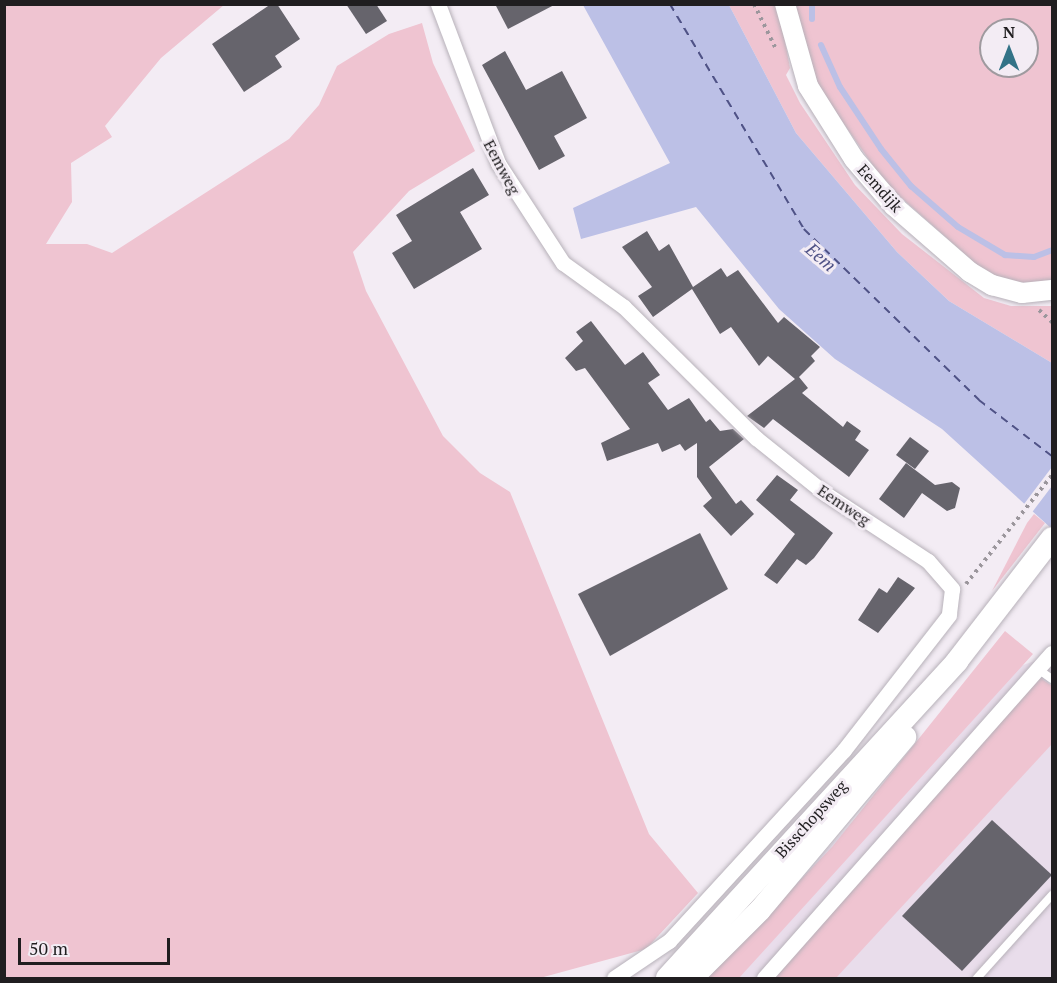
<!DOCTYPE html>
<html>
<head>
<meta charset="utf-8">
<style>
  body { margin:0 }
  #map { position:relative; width:1057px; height:983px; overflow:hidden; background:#f3ecf4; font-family:"PT Serif",serif }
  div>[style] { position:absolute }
  .built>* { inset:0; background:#e9ddeb }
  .green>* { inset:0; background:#efc4d1 }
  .water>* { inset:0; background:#bcc0e6 }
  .pier>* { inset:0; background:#f3ecf4 }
  .stream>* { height:6px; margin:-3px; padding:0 3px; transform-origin:3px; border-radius:3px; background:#bcc0e6 }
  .ferry>* { height:1.5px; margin-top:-0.75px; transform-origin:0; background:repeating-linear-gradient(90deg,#4f5286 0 8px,transparent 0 14px) }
  .building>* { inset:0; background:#66646c }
  .path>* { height:4px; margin-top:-2px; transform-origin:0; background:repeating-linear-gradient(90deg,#9b969c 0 3px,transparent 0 7.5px) }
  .roads { filter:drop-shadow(0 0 2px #b7b1b9) drop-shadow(0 0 2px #b7b1b9) }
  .service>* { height:8px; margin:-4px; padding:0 4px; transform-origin:4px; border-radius:4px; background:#fff }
  .minor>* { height:15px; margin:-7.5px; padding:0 7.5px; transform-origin:7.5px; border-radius:7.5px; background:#fff }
  .tertiary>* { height:20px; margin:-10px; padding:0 10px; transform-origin:10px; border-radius:10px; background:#fff }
  .secondary>* { height:22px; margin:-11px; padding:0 11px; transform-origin:11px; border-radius:11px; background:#fff }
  span { translate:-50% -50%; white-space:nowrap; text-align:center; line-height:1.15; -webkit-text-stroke:6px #f3ecf4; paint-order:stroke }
  .street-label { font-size:16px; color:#201e20 }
  .water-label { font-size:18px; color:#4f5286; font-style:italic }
  .frame { position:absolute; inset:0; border:6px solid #201e20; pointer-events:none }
  .north { position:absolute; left:979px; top:18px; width:60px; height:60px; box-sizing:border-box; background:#f3ecf4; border:2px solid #9f9a9f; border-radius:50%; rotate:0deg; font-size:16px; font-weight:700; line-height:24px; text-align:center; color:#201e20 }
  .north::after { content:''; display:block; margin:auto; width:21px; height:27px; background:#337387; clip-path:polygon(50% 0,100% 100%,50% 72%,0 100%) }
  .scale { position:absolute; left:18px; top:938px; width:152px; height:27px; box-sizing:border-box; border:3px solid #201e20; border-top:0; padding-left:8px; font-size:18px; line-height:21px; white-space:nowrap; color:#201e20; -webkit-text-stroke:4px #f3ecf4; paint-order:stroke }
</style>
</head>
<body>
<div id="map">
  <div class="built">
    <i style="clip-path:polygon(1052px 655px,1052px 978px,711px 978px,980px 680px)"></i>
  </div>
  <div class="green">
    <i style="clip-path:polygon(4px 5px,224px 5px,161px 58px,105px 126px,112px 137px,71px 163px,72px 202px,46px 244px,87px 244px,112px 253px,289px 139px,319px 105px,337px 66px,389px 34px,422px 23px,433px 63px,475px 151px,409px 191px,353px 252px,366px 291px,443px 436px,480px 473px,510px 492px,649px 834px,698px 893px,646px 949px,540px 978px,5px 978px)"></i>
    <i style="clip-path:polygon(729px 5px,778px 5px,790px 68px,786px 75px,800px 103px,855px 185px,902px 234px,984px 298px,1011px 306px,1052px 306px,1052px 363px,949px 301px,897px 252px,796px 133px)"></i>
    <i style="clip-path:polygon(evenodd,794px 5px,1052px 5px,1052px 282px,1014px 283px,986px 273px,886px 184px,818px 87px,794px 5px,991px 30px,1027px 30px,1027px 66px,991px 66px,991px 30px)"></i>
    <i style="clip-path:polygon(1034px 514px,1045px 523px,992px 591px,1027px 523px)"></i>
    <i style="clip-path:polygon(1005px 631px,1033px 654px,739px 978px,707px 978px,832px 847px)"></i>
    <i style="clip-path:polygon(1039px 677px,1052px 686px,1052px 744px,836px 978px,767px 978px)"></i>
  </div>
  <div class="water">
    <i style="clip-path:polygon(583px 5px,729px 5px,796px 133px,897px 252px,949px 301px,1052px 363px,1052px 529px,942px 429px,835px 359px,779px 309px,696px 207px,581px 239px,573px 208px,670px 163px)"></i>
  </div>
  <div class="pier">
    <i style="clip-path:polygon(1052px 467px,1052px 486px,1030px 515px,1021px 508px)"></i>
  </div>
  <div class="stream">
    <i style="left:812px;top:19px;width:15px;rotate:-90deg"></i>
    <i style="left:821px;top:45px;width:46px;rotate:65.7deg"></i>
    <i style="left:840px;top:87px;width:74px;rotate:56.5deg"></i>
    <i style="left:881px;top:149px;width:48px;rotate:51deg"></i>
    <i style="left:911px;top:186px;width:62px;rotate:41.1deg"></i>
    <i style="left:958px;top:227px;width:55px;rotate:30.8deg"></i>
    <i style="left:1005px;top:255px;width:29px;rotate:4deg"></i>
    <i style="left:1034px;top:257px;width:19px;rotate:-21deg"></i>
  </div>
  <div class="ferry">
    <i style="left:670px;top:4px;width:262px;rotate:59.2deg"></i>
    <i style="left:804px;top:229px;width:245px;rotate:44.3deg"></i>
    <i style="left:979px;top:400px;width:92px;rotate:37.5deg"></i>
  </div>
  <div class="building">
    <i style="clip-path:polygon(271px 4px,277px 4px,300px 39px,275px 56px,282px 67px,244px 92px,212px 44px)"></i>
    <i style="clip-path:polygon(346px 4px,376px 4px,387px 21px,366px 34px)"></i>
    <i style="clip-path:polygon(495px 4px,556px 4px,508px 29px)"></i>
    <i style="clip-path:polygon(505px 51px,526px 90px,562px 71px,587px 118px,554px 136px,565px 156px,539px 170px,482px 65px)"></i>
    <i style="clip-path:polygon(473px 168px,489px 195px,460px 212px,482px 249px,414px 289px,392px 253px,412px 241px,396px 215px)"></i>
    <i style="clip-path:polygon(647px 231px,659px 251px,669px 244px,693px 287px,721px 268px,727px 277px,738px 270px,778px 323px,784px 317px,820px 347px,811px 356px,815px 361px,799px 377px,808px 388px,802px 393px,843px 427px,847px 421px,861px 431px,855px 440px,869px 450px,849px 477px,773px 419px,764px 428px,747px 416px,795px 379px,768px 356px,759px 366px,731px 327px,720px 334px,692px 289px,653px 317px,638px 296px,652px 287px,622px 247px)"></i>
    <i style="clip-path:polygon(591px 321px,625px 365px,643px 352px,660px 375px,648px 383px,668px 410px,689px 398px,706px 422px,710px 419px,720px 431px,733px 429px,744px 439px,709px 467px,736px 504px,741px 500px,754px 514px,731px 536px,703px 506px,712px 498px,697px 477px,697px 443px,685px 451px,680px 444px,662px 452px,658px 443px,607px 461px,601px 443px,630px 429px,585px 368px,576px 371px,565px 358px,583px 341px,576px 332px)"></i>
    <i style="clip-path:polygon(910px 437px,929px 451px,915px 469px,896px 455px)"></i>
    <i style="clip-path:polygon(906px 463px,935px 485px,952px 482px,960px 488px,955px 508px,947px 511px,922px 493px,904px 518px,879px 499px)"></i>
    <i style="clip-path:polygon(777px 475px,798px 490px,790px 500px,833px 533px,814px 558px,806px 565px,797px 559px,777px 584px,764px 575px,795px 534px,756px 500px)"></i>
    <i style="clip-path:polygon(700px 533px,728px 589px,610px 656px,578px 594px)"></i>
    <i style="clip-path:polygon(898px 577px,915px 588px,878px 633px,858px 620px,879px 588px,887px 593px)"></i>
    <i style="clip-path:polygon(992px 820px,1052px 875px,962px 971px,902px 916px)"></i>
  </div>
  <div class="path">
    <i style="left:754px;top:4px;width:48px;rotate:64deg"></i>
    <i style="left:1039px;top:310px;width:18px;rotate:43deg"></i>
    <i style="left:966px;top:584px;width:139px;rotate:-51.7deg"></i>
  </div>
  <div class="roads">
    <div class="service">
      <i style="left:1038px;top:669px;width:17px;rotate:36deg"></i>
      <i style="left:977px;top:978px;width:112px;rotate:-47.9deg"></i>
    </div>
    <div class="minor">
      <i style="left:438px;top:4px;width:170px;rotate:69.3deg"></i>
      <i style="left:498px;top:163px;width:119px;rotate:57deg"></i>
      <i style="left:563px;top:263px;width:75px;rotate:35.8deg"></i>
      <i style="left:624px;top:307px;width:186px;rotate:44.8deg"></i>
      <i style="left:756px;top:438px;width:90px;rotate:38.7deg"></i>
      <i style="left:826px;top:494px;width:122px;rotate:33.3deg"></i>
      <i style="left:928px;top:561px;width:37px;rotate:49deg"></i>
      <i style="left:952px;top:589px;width:26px;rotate:97deg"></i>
      <i style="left:949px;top:615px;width:171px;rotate:127.9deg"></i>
      <i style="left:844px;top:750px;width:259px;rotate:132.5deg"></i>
      <i style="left:669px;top:941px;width:66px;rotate:146.1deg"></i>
      <i style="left:764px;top:978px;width:434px;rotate:-48.5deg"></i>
    </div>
    <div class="tertiary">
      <i style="left:785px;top:4px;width:85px;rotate:74.3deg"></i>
      <i style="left:808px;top:86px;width:86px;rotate:57.8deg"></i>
      <i style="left:854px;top:159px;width:62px;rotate:49.6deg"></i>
      <i style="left:894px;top:206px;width:101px;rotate:41deg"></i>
      <i style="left:970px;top:272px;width:26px;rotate:31deg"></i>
      <i style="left:992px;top:285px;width:31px;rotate:15deg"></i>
      <i style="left:1022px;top:293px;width:30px;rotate:-6deg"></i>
    </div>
    <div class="secondary">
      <i style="left:667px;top:978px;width:430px;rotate:-47.5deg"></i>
      <i style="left:957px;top:661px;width:155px;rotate:-52.3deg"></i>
      <i style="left:692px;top:978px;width:96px;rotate:-45deg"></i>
      <i style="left:760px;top:910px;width:226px;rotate:-50deg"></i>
    </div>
  </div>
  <div class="street-label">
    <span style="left:502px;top:167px;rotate:62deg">Eemweg</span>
    <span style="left:880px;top:188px;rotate:48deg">Eemdijk</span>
    <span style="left:844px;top:505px;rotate:34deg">Eemweg</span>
    <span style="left:811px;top:819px;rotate:-48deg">Bisschopsweg</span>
  </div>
  <div class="water-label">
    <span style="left:821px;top:257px;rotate:41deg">Eem</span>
  </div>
  <div class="frame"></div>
  <div class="north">N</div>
  <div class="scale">50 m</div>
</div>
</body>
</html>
